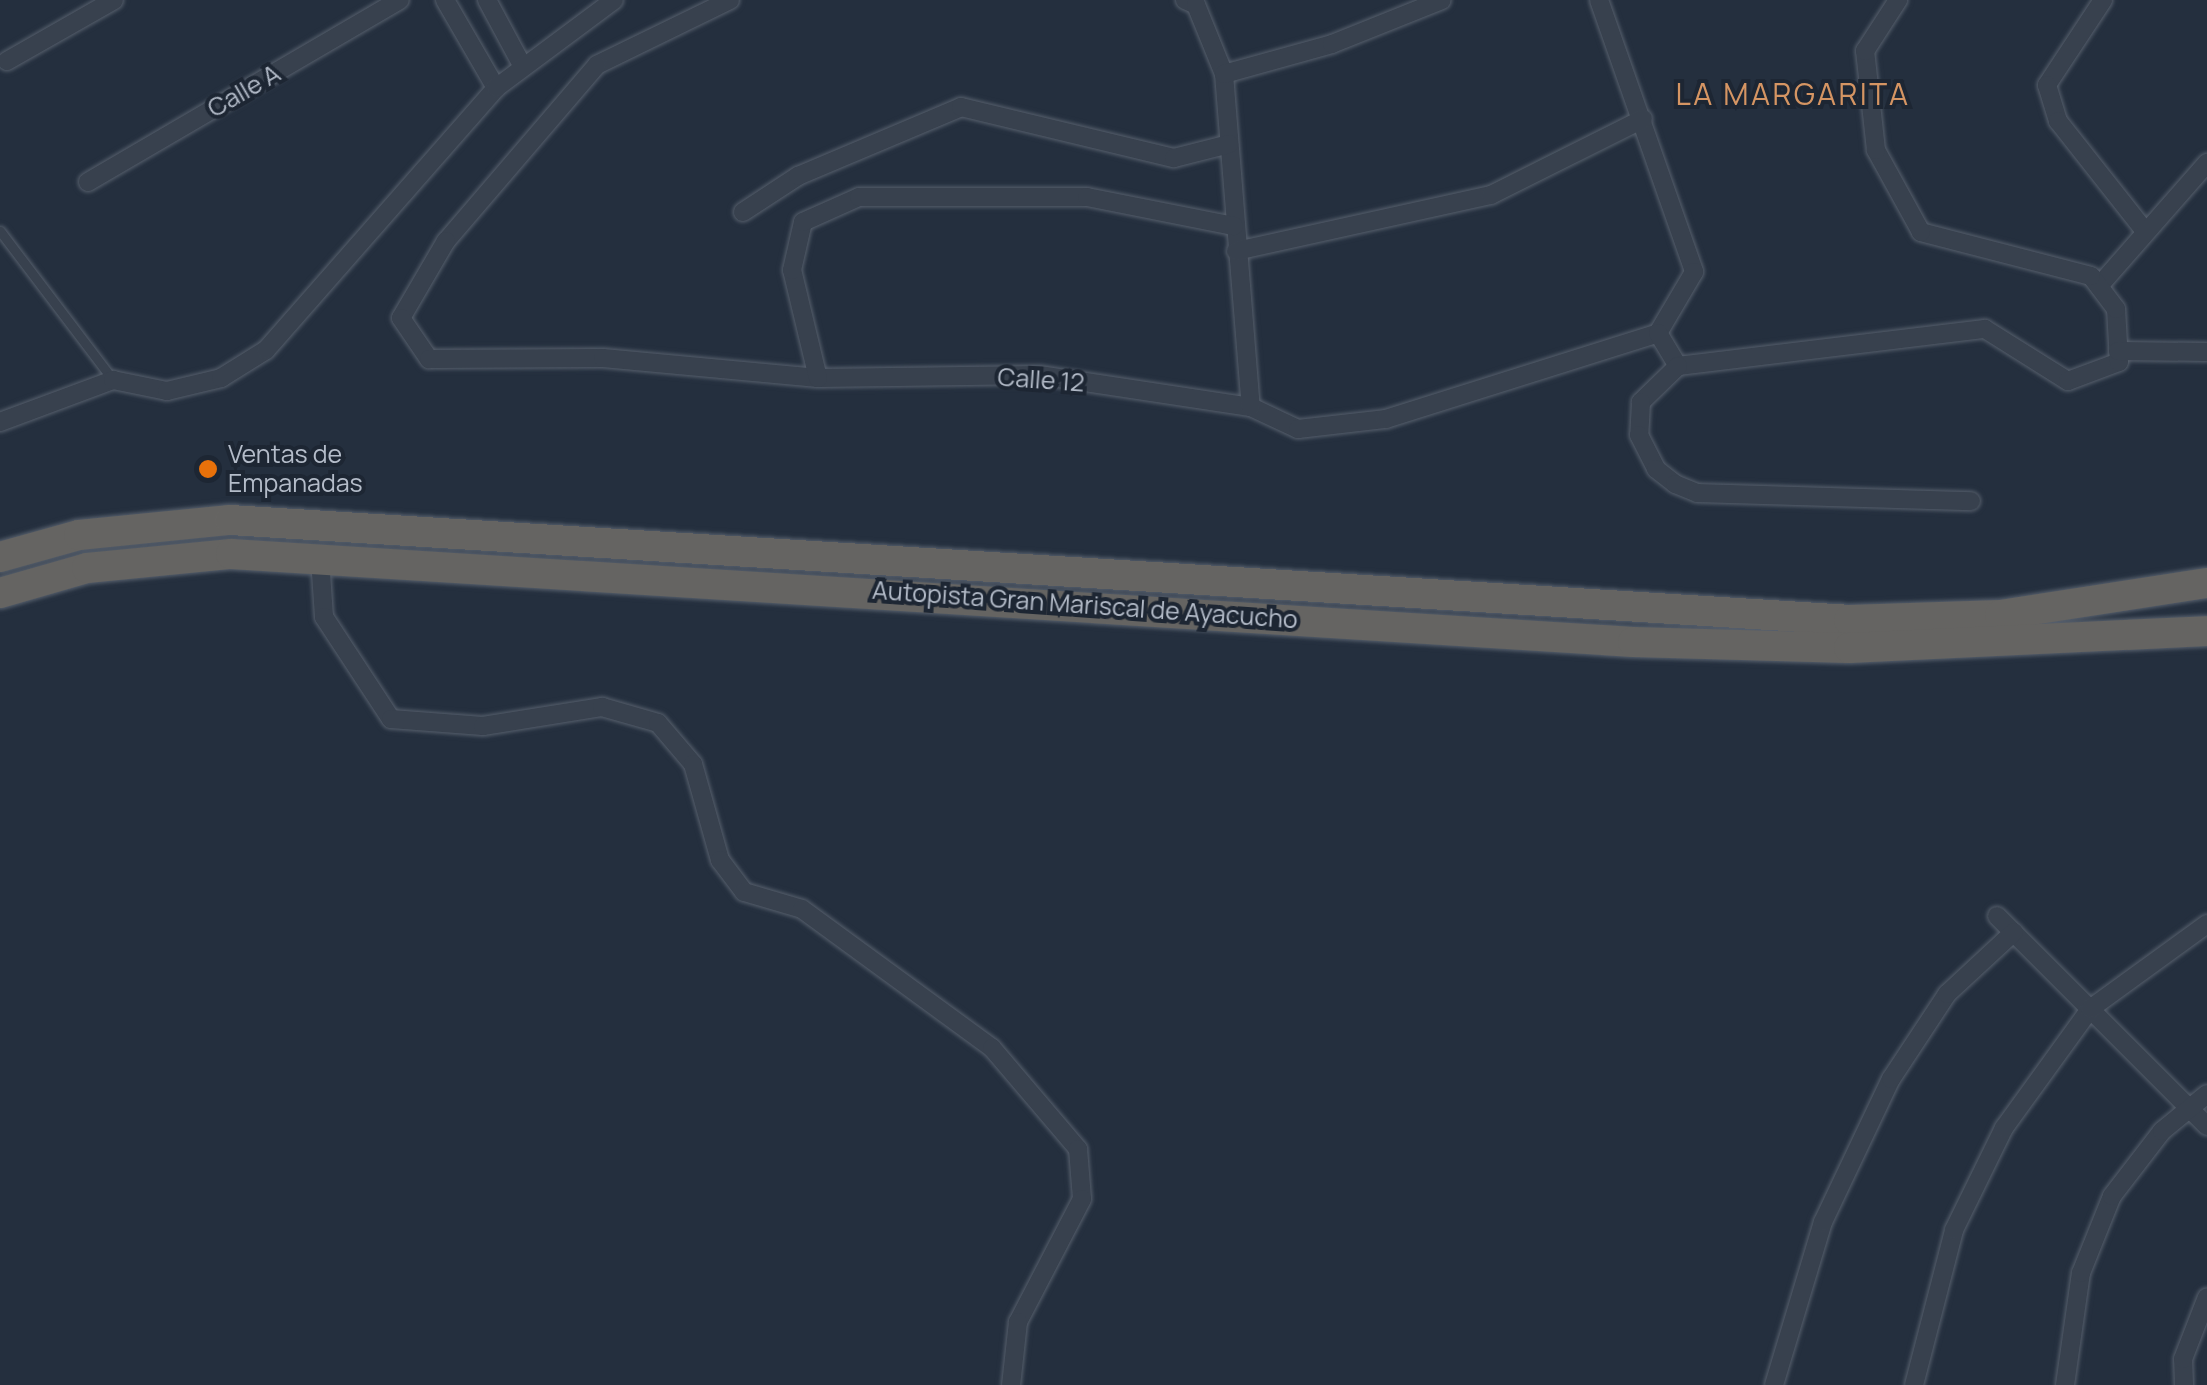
<!DOCTYPE html>
<html>
<head>
<meta charset="utf-8">
<style>
  body { margin:0 }
  #map { position:relative; width:2207px; height:1385px; overflow:hidden; background:#242f3e; font-family:Manrope,sans-serif }
  div>[style] { position:absolute }
  .roads { filter:drop-shadow(0 0 2px #565f6c) drop-shadow(0 0 2px #565f6c) }
  .service>* { height:9px; margin:-4.5px; padding:0 4.5px; transform-origin:4.5px; border-radius:4.5px; background:#38414e }
  .minor>* { height:18px; margin:-9px; padding:0 9px; transform-origin:9px; border-radius:9px; background:#38414e }
  .trunk>* { height:30px; margin:-15px; padding:0 15px; transform-origin:15px; border-radius:15px; background:#656462 }
  .dots>* { width:28px; height:28px; translate:-50% -50%; box-sizing:border-box; border:5px solid #1d2633; border-radius:50% }
  span { translate:-50% -50%; white-space:nowrap; text-align:center; line-height:1.15; -webkit-text-stroke:8px #1d2633; paint-order:stroke }
  .street-label { font-size:25px; color:#b4bcc9 }
  .poi-label { font-size:25px; color:#b4bcc9 }
  .left { translate:0 -50%; text-align:left }
  .quarter-label { font-size:30px; color:#d59563; letter-spacing:2.5px }
</style>
</head>
<body>
<div id="map">
  <div class="roads">
    <div class="service">
      <i style="left:0;top:231px;width:187px;rotate:52.8deg"></i>
    </div>
    <div class="minor">
      <i style="left:445px;top:0;width:102px;rotate:59.9deg"></i>
      <i style="left:487px;top:0;width:74px;rotate:61.7deg"></i>
      <i style="left:730px;top:0;width:148px;rotate:154deg"></i>
      <i style="left:597px;top:65px;width:232px;rotate:130.6deg"></i>
      <i style="left:446px;top:241px;width:89px;rotate:120.3deg"></i>
      <i style="left:401px;top:318px;width:50px;rotate:55.7deg"></i>
      <i style="left:429px;top:359px;width:174px;rotate:-0.3deg"></i>
      <i style="left:603px;top:358px;width:216px;rotate:5.3deg"></i>
      <i style="left:818px;top:378px;width:221px;rotate:-0.8deg"></i>
      <i style="left:1039px;top:375px;width:214px;rotate:8.6deg"></i>
      <i style="left:1251px;top:407px;width:52px;rotate:25.1deg"></i>
      <i style="left:1298px;top:429px;width:89px;rotate:-6.5deg"></i>
      <i style="left:1386px;top:419px;width:285px;rotate:-17.5deg"></i>
      <i style="left:1185px;top:0;width:12px;rotate:24deg"></i>
      <i style="left:1196px;top:5px;width:74px;rotate:67.9deg"></i>
      <i style="left:1224px;top:74px;width:334px;rotate:85.4deg"></i>
      <i style="left:1599px;top:0;width:288px;rotate:70.7deg"></i>
      <i style="left:1694px;top:272px;width:71px;rotate:120.5deg"></i>
      <i style="left:2103px;top:0;width:102px;rotate:123.4deg"></i>
      <i style="left:2047px;top:85px;width:38px;rotate:73deg"></i>
      <i style="left:2058px;top:121px;width:140px;rotate:51.7deg"></i>
      <i style="left:7px;top:61px;width:123px;rotate:-29.7deg"></i>
      <i style="left:1224px;top:74px;width:112px;rotate:-15.5deg"></i>
      <i style="left:1332px;top:44px;width:118px;rotate:-21.8deg"></i>
      <i style="left:88px;top:182px;width:361px;rotate:-30.3deg"></i>
      <i style="left:743px;top:212px;width:66px;rotate:-33.2deg"></i>
      <i style="left:798px;top:176px;width:177px;rotate:-22.9deg"></i>
      <i style="left:961px;top:107px;width:219px;rotate:13.5deg"></i>
      <i style="left:1174px;top:158px;width:57px;rotate:-14.3deg"></i>
      <i style="left:1236px;top:251px;width:261px;rotate:-12.4deg"></i>
      <i style="left:1491px;top:195px;width:170px;rotate:-26.6deg"></i>
      <i style="left:2099px;top:286px;width:164px;rotate:-48.7deg"></i>
      <i style="left:1658px;top:333px;width:39px;rotate:59deg"></i>
      <i style="left:1678px;top:366px;width:309px;rotate:-6.9deg"></i>
      <i style="left:1985px;top:329px;width:98px;rotate:32.1deg"></i>
      <i style="left:2068px;top:381px;width:54px;rotate:-20.4deg"></i>
      <i style="left:2119px;top:362px;width:53px;rotate:-93.2deg"></i>
      <i style="left:2116px;top:309px;width:41px;rotate:-127.1deg"></i>
      <i style="left:2091px;top:276px;width:176px;rotate:-165.5deg"></i>
      <i style="left:1921px;top:232px;width:94px;rotate:-118.8deg"></i>
      <i style="left:1876px;top:150px;width:100px;rotate:-96.3deg"></i>
      <i style="left:1865px;top:51px;width:61px;rotate:-57.1deg"></i>
      <i style="left:2118px;top:351px;width:89px;rotate:0.6deg"></i>
      <i style="left:1678px;top:366px;width:52px;rotate:135.8deg"></i>
      <i style="left:1641px;top:402px;width:33px;rotate:93deg"></i>
      <i style="left:1639px;top:435px;width:38px;rotate:63deg"></i>
      <i style="left:1656px;top:469px;width:24px;rotate:38deg"></i>
      <i style="left:1675px;top:484px;width:24px;rotate:22deg"></i>
      <i style="left:1697px;top:493px;width:274px;rotate:1.7deg"></i>
      <i style="left:818px;top:378px;width:111px;rotate:-103.5deg"></i>
      <i style="left:792px;top:270px;width:49px;rotate:-77.1deg"></i>
      <i style="left:803px;top:222px;width:61px;rotate:-24.1deg"></i>
      <i style="left:859px;top:197px;width:228px"></i>
      <i style="left:1087px;top:197px;width:150px;rotate:11.2deg"></i>
      <i style="left:0;top:422px;width:121px;rotate:-20.4deg"></i>
      <i style="left:113px;top:380px;width:55px;rotate:11.5deg"></i>
      <i style="left:167px;top:391px;width:56px;rotate:-13.5deg"></i>
      <i style="left:221px;top:378px;width:53px;rotate:-31.9deg"></i>
      <i style="left:266px;top:350px;width:349px;rotate:-48.7deg"></i>
      <i style="left:496px;top:88px;width:147px;rotate:-36.7deg"></i>
      <i style="left:320px;top:558px;width:59px;rotate:86.1deg"></i>
      <i style="left:324px;top:617px;width:122px;rotate:56.7deg"></i>
      <i style="left:391px;top:719px;width:92px;rotate:4.4deg"></i>
      <i style="left:483px;top:726px;width:121px;rotate:-9.1deg"></i>
      <i style="left:602px;top:707px;width:58px;rotate:15.9deg"></i>
      <i style="left:658px;top:723px;width:54px;rotate:49.5deg"></i>
      <i style="left:693px;top:764px;width:100px;rotate:74.3deg"></i>
      <i style="left:720px;top:860px;width:40px;rotate:53deg"></i>
      <i style="left:744px;top:892px;width:60px;rotate:16.3deg"></i>
      <i style="left:802px;top:909px;width:235px;rotate:36.2deg"></i>
      <i style="left:992px;top:1048px;width:133px;rotate:49.6deg"></i>
      <i style="left:1078px;top:1149px;width:50px;rotate:85.4deg"></i>
      <i style="left:1082px;top:1199px;width:139px;rotate:117.5deg"></i>
      <i style="left:1018px;top:1322px;width:63px;rotate:96.3deg"></i>
      <i style="left:1997px;top:916px;width:297px;rotate:45deg"></i>
      <i style="left:1774px;top:1385px;width:170px;rotate:-73.3deg"></i>
      <i style="left:1823px;top:1222px;width:158px;rotate:-64.6deg"></i>
      <i style="left:1891px;top:1079px;width:102px;rotate:-56.6deg"></i>
      <i style="left:1947px;top:994px;width:91px;rotate:-42.8deg"></i>
      <i style="left:1914px;top:1385px;width:160px;rotate:-75.5deg"></i>
      <i style="left:1954px;top:1230px;width:114px;rotate:-63.9deg"></i>
      <i style="left:2004px;top:1128px;width:147px;rotate:-54.1deg"></i>
      <i style="left:2090px;top:1009px;width:145px;rotate:-36deg"></i>
      <i style="left:2065px;top:1385px;width:113px;rotate:-81.9deg"></i>
      <i style="left:2081px;top:1273px;width:83px;rotate:-68.1deg"></i>
      <i style="left:2112px;top:1196px;width:82px;rotate:-52.4deg"></i>
      <i style="left:2162px;top:1131px;width:58px;rotate:-39.4deg"></i>
      <i style="left:2184px;top:1385px;width:26px;rotate:-92deg"></i>
      <i style="left:2183px;top:1359px;width:66px;rotate:-68.8deg"></i>
    </div>
    <div class="trunk">
      <i style="left:0;top:557px;width:82px;rotate:-15.6deg"></i>
      <i style="left:79px;top:535px;width:152px;rotate:-5.7deg"></i>
      <i style="left:230px;top:520px;width:1622px;rotate:3.53deg"></i>
      <i style="left:1849px;top:620px;width:151px;rotate:-1.9deg"></i>
      <i style="left:2000px;top:615px;width:209px;rotate:-8.8deg"></i>
      <i style="left:0;top:593px;width:91px;rotate:-16deg"></i>
      <i style="left:87px;top:568px;width:145px;rotate:-5.6deg"></i>
      <i style="left:231px;top:554px;width:1405px;rotate:3.59deg"></i>
      <i style="left:1633px;top:642px;width:216px;rotate:1.6deg"></i>
      <i style="left:1849px;top:648px;width:358px;rotate:-2.7deg"></i>
    </div>
  </div>
  <div class="dots">
    <i style="left:208px;top:469px;background:#e8710a"></i>
  </div>
  <div class="street-label">
    <span style="left:244px;top:91px;rotate:-30deg">Calle A</span>
    <span style="left:1041px;top:380px;rotate:4deg">Calle 12</span>
    <span style="left:1085px;top:605px;rotate:4deg">Autopista Gran Mariscal de Ayacucho</span>
  </div>
  <div class="poi-label">
    <span class="left" style="left:228px;top:469px">Ventas de<br>Empanadas</span>
  </div>
  <div class="quarter-label">
    <span style="left:1793px;top:94px">LA MARGARITA</span>
  </div>
</div>
</body>
</html>
